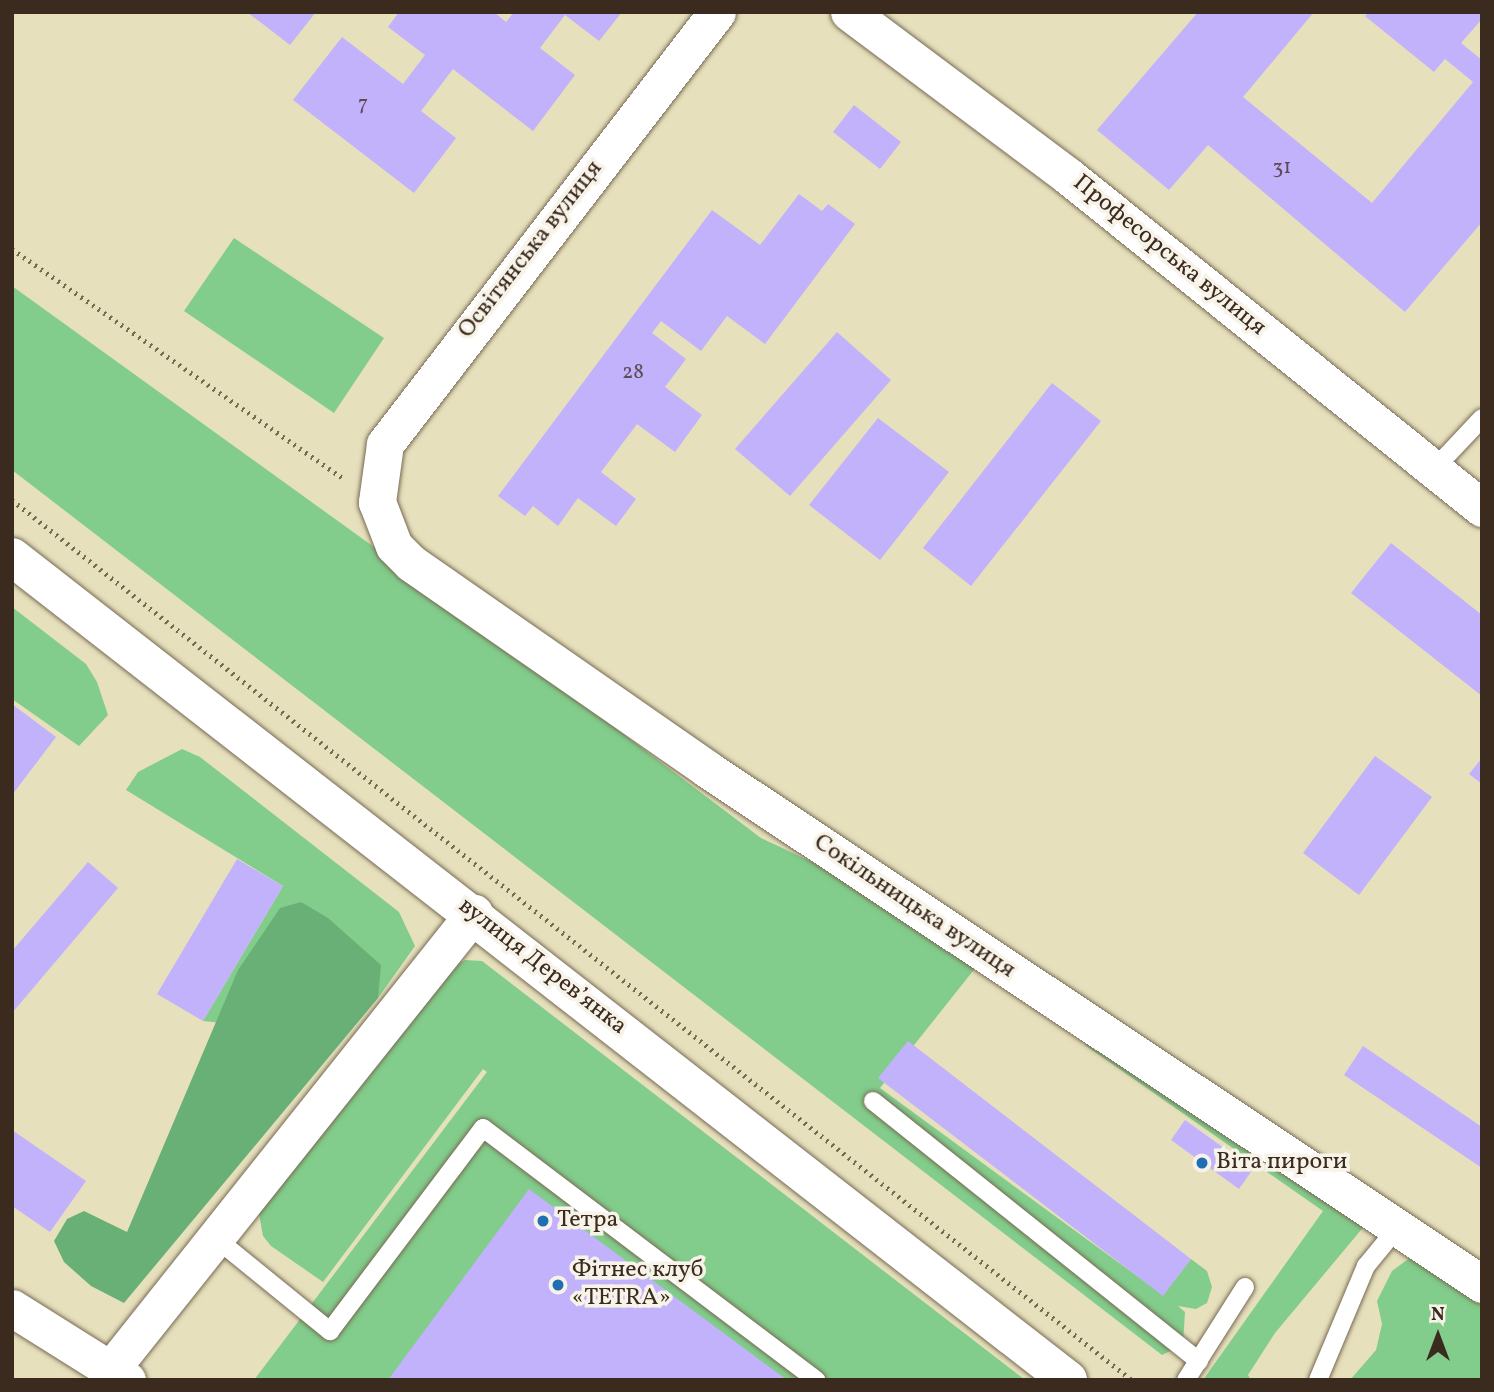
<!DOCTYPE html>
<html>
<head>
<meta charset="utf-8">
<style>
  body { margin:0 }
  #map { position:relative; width:1494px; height:1392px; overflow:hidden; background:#e7e0bc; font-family:Vollkorn,serif }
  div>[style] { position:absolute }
  .green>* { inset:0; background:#82cd8b }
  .forest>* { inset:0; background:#69b077 }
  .building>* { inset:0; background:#c2b1fb }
  .path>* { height:4.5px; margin-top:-2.25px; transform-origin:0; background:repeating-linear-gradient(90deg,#776a55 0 2px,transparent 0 7px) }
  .roads { filter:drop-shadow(0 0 2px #776a55) drop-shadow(0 0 2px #776a55) }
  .service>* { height:18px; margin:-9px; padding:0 9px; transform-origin:9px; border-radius:9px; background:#fff }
  .minor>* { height:37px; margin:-18.5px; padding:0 18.5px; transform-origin:18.5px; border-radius:18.5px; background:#fff }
  .primary>* { height:38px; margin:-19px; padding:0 19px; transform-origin:19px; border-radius:19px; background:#fff }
  .dots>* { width:19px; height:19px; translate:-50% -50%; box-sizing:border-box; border:4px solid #f7f3e8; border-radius:50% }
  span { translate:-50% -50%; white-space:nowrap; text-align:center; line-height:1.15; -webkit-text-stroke:7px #f7f3e8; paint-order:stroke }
  .number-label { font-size:21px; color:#5d4c55 }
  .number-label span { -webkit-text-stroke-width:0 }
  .street-label { font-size:24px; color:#3b2a1e }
  .poi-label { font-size:24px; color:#3b2a1e }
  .left { translate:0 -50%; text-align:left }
  .frame { position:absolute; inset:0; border:14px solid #3b2a1e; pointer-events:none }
  .north { position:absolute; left:1403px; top:1301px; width:70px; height:70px; -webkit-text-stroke:5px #f7f3e8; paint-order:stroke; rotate:0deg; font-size:19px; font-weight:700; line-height:28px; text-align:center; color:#3b2a1e }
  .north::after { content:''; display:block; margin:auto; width:24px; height:32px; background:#3b2a1e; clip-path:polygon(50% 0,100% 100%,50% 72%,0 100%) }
</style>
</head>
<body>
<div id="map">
  <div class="green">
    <i style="clip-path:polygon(234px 238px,384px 338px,334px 413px,184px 311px)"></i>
    <i style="clip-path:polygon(12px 286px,410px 573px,761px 838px,992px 947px,880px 1088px,1163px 1295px,1191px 1259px,1207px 1271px,1212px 1287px,1207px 1303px,1196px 1309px,1178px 1306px,1185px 1312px,1183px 1345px,1162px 1355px,12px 470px)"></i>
    <i style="clip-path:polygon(12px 607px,86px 664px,97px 682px,108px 715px,79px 746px,12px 699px)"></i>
    <i style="clip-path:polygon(182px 749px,200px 757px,399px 912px,415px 946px,378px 998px,268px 1028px,203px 1021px,283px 886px,126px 790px,138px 772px)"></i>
    <i style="clip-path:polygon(465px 960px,482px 961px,1025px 1380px,254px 1380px,487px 1072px,483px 1069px,323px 1282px,271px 1246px,263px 1236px,258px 1208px,441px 974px)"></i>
    <i style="clip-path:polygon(1095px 1032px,1366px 1224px,1275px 1333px,1248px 1375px,1251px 1380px,1203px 1380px,1323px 1211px,1085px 1045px)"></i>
    <i style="clip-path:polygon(1415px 1254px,1482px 1296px,1482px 1380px,1350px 1380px,1376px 1350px,1382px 1324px,1377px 1301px,1392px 1271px)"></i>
  </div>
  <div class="forest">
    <i style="clip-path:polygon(301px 902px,328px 918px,381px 965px,378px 998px,124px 1303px,91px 1286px,64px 1262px,54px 1241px,67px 1219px,84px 1211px,127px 1232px,238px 970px,280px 908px)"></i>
  </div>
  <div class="building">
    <i style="clip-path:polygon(247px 12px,316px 12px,290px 45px)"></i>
    <i style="clip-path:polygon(399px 12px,494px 12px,506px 22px,514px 12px,622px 12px,599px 41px,565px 15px,540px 48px,575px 75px,533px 131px,453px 69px,421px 111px,456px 138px,414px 193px,293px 100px,342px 37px,403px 84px,425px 55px,388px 27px)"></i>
    <i style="clip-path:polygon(1198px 12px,1314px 12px,1243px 97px,1372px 203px,1473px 82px,1445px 59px,1434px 72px,1365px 16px,1369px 12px,1482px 12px,1482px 19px,1461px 43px,1482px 60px,1482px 222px,1405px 312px,1208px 145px,1169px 190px,1097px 130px)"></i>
    <i style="clip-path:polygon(854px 105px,901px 142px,880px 169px,833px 132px)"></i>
    <i style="clip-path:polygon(799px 194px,822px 211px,828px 204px,855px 224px,765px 344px,727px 316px,701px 351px,661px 321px,652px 333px,686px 359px,665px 387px,702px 415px,675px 452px,637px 424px,601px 472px,636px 499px,616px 526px,578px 498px,558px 526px,533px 506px,525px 516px,498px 496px,712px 210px,760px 245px)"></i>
    <i style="clip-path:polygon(837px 332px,891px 380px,790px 496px,735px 449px)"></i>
    <i style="clip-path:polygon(1052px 383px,1101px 421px,971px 586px,923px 548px)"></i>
    <i style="clip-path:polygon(878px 418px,949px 472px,880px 560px,809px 505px)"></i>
    <i style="clip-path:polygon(1391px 543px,1482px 615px,1482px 696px,1351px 593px)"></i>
    <i style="clip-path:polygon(12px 704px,56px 737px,12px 795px)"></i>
    <i style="clip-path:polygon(1375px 756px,1432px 797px,1359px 895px,1303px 853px)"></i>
    <i style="clip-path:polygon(1482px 758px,1482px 784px,1469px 774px)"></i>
    <i style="clip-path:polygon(237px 859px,283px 886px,203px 1021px,157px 994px)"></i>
    <i style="clip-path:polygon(88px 862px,118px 888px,12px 1013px,12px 951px)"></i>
    <i style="clip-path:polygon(908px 1041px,1191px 1259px,1163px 1296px,878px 1078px)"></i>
    <i style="clip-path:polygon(1363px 1046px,1482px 1127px,1482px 1168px,1344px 1075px)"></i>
    <i style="clip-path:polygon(1185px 1120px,1253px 1169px,1239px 1189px,1171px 1140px)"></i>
    <i style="clip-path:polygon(12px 1130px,86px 1181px,50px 1232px,12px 1206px)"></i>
    <i style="clip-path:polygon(529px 1189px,787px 1380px,388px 1380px)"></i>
  </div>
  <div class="path">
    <i style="left:12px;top:249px;width:405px;rotate:34.7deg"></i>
    <i style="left:12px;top:500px;width:1424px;rotate:38.16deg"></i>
  </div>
  <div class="roads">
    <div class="service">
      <i style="left:1434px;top:469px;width:70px;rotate:-46.7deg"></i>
      <i style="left:873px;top:1101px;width:417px;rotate:38.6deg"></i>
      <i style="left:213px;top:1236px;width:151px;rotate:39.1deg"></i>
      <i style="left:330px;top:1331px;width:254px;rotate:-53deg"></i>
      <i style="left:483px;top:1128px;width:418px;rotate:37.1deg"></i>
      <i style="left:1186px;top:1380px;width:110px;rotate:-57.6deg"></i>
      <i style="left:1318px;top:1380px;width:124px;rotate:-67.2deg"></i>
      <i style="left:1366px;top:1266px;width:50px;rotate:-50.6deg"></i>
    </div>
    <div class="minor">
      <i style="left:717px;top:12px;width:545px;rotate:127.54deg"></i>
      <i style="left:385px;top:444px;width:59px;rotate:97.9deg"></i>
      <i style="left:377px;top:502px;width:47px;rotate:68.9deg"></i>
      <i style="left:394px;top:546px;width:24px;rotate:45deg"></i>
      <i style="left:411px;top:563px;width:361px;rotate:34.8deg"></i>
      <i style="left:707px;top:769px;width:931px;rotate:33.6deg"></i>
      <i style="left:849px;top:12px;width:274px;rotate:36.8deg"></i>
      <i style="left:1068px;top:176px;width:531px;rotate:38.73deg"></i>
      <i style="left:12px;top:1308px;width:136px;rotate:32.1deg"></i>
      <i style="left:111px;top:1369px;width:583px;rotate:-51.48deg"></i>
    </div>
    <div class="primary">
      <i style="left:12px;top:557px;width:1339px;rotate:37.93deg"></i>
    </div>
  </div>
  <div class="dots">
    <i style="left:1202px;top:1163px;background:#1f6fb2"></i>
    <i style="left:543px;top:1221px;background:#1f6fb2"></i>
    <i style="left:558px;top:1285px;background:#1f6fb2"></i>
  </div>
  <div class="number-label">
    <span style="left:363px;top:105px">7</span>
    <span style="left:1282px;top:168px">31</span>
    <span style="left:633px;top:373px">28</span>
  </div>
  <div class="street-label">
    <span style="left:531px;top:250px;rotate:-52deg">Освітянська вулиця</span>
    <span style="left:1169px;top:256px;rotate:39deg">Професорська вулиця</span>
    <span style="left:914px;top:907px;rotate:34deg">Сокільницька вулиця</span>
    <span style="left:542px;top:967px;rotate:38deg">вулиця Дерев’янка</span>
  </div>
  <div class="poi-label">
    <span class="left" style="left:1216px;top:1163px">Віта пироги</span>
    <span class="left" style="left:557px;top:1221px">Тетра</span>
    <span class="left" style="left:572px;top:1285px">Фітнес клуб<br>«TETRA»</span>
  </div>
  <div class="frame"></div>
  <div class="north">N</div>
</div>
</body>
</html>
